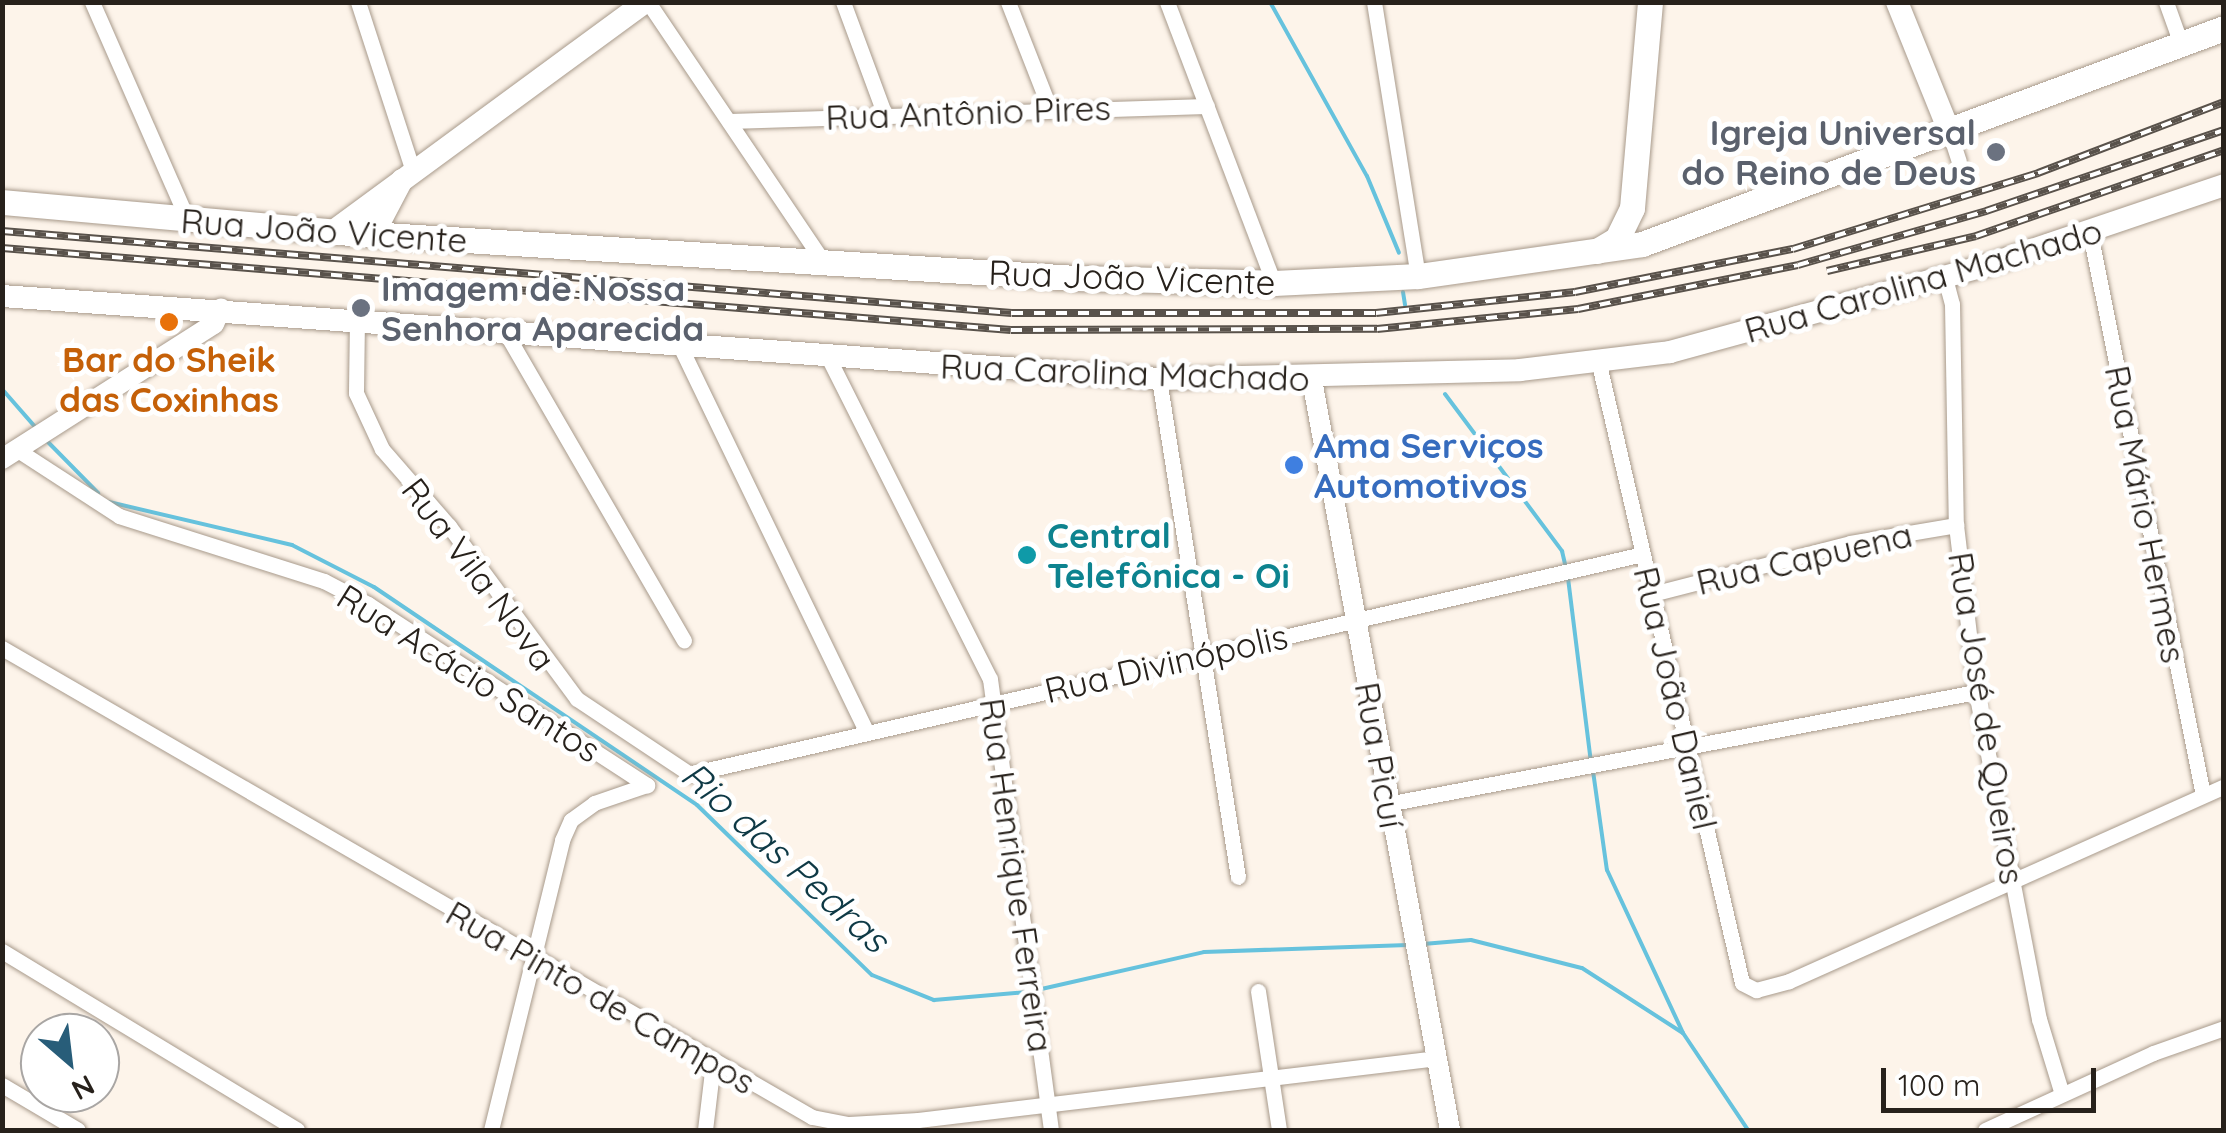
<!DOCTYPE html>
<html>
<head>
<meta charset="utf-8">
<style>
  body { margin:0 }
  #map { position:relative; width:2226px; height:1133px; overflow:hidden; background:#fdf4ea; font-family:Quicksand,sans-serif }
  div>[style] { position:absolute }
  .stream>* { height:4px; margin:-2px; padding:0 2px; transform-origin:2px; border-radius:2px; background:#66c2dd }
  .roads { filter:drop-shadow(0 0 2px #a89a8b) drop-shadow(0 0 2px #a89a8b) }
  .minor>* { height:15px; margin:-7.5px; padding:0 7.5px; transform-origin:7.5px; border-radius:7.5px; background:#fff }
  .tertiary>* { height:20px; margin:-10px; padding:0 10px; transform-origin:10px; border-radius:10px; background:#fff }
  .secondary>* { height:22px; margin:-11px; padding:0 11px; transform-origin:11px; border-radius:11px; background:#fff }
  .primary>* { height:25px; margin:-12.5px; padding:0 12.5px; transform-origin:12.5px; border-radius:12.5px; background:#fff }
  .rail>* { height:8px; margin-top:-4px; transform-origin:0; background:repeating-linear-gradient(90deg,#fff 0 11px,#59524b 0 22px); box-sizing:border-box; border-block:2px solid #59524b }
  .dots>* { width:28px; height:28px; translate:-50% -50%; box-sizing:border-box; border:5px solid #fff; border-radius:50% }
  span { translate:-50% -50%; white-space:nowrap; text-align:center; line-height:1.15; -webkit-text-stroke:10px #fff; paint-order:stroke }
  .street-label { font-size:35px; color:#27211b }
  .worship-label { font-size:35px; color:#5b616d; font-weight:700 }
  .right { translate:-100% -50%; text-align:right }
  .left { translate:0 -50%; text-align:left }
  .food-label { font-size:35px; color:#c56008; font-weight:700 }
  .shop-label { font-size:35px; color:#366cbe; font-weight:700 }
  .culture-label { font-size:35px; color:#0d838f; font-weight:700 }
  .water-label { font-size:38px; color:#0e3945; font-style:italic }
  .frame { position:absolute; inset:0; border:5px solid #27211b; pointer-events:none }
  .north { position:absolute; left:20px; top:1013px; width:100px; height:100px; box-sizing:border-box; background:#fff; border:2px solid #a9a6a4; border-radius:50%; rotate:152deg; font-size:28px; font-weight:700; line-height:40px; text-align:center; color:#27211b }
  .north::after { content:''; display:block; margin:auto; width:35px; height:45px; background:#285d79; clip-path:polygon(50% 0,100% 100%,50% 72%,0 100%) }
  .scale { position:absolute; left:1881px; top:1068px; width:215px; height:45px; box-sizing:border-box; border:5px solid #27211b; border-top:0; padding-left:12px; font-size:30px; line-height:35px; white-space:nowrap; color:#27211b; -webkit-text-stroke:8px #fff; paint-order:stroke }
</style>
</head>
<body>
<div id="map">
  <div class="stream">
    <i style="left:1270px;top:2px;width:199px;rotate:60.9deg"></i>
    <i style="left:1367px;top:176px;width:83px;rotate:67.4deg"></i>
    <i style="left:1403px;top:292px;width:13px;rotate:81deg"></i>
    <i style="left:2px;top:389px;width:52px;rotate:48.9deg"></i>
    <i style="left:1445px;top:394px;width:196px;rotate:53.3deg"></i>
    <i style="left:1562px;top:551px;width:18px;rotate:77deg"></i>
    <i style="left:45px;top:439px;width:76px;rotate:45.5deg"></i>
    <i style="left:109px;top:502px;width:188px;rotate:13.2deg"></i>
    <i style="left:292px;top:545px;width:92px;rotate:27.1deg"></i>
    <i style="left:374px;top:587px;width:390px;rotate:34deg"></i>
    <i style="left:697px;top:805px;width:244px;rotate:44.2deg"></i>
    <i style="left:872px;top:975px;width:67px;rotate:22deg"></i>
    <i style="left:934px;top:1000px;width:94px;rotate:-4.9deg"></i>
    <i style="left:1568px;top:578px;width:185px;rotate:82.9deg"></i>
    <i style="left:1593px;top:771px;width:100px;rotate:82deg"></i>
    <i style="left:1607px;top:870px;width:180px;rotate:65deg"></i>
    <i style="left:1423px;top:944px;width:48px;rotate:-4.8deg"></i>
    <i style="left:1471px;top:940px;width:114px;rotate:14.2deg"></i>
    <i style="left:1582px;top:968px;width:120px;rotate:32.8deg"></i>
    <i style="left:1683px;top:1033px;width:117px;rotate:56.2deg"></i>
    <i style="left:1037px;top:990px;width:171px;rotate:-12.8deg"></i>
    <i style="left:1204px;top:952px;width:204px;rotate:-2deg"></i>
  </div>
  <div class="roads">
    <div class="minor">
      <i style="left:92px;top:2px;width:239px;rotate:66.3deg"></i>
      <i style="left:358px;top:2px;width:178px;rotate:72deg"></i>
      <i style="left:648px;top:2px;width:316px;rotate:56deg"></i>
      <i style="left:843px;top:2px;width:118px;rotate:69.7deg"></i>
      <i style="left:1008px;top:2px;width:115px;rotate:68.6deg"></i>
      <i style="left:1167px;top:2px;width:301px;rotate:69.2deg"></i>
      <i style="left:1374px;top:2px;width:278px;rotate:80.9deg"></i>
      <i style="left:2166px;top:2px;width:45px;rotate:70.3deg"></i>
      <i style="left:729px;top:121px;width:478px;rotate:-1.8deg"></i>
      <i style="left:1949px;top:131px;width:32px;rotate:72deg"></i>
      <i style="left:2090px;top:233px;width:573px;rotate:78.63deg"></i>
      <i style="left:1945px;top:278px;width:27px;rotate:75deg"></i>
      <i style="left:1952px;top:304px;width:221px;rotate:89deg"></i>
      <i style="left:1956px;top:525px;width:168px;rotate:83.2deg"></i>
      <i style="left:1976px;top:692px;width:333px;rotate:79.1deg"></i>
      <i style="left:2039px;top:1019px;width:78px;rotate:73deg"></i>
      <i style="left:357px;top:319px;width:74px;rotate:90.8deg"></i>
      <i style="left:356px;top:393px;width:62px;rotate:65.1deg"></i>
      <i style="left:382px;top:449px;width:102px;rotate:49deg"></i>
      <i style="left:449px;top:526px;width:215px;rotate:53.5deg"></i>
      <i style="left:577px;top:699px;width:136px;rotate:33.6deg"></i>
      <i style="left:690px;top:774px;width:978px;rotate:-13deg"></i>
      <i style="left:507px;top:335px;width:353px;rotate:59.9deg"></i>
      <i style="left:679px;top:344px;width:430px;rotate:64.2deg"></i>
      <i style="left:828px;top:357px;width:360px;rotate:63.3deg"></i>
      <i style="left:990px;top:679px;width:455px;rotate:82.3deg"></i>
      <i style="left:1599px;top:364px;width:635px;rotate:76.99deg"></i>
      <i style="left:1742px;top:983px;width:16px;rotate:27deg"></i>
      <i style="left:1756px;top:990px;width:34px;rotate:-15deg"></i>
      <i style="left:1789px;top:981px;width:477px;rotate:-24.1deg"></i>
      <i style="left:1159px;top:379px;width:504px;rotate:80.99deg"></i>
      <i style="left:16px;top:449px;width:123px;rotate:33deg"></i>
      <i style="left:119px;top:516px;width:215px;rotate:17.6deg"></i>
      <i style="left:324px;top:581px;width:50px;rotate:27.6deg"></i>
      <i style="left:368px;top:604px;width:333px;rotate:33deg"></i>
      <i style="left:1652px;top:594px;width:204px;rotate:-14.4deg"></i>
      <i style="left:1850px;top:543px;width:108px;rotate:-9.6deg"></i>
      <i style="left:2px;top:648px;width:936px;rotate:30.07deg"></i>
      <i style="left:812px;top:1117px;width:38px;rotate:11deg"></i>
      <i style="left:849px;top:1124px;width:69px;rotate:-3.3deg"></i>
      <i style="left:918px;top:1120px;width:523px;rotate:-6.81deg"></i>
      <i style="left:1387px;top:804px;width:600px;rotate:-10.77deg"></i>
      <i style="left:2px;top:951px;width:345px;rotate:31.2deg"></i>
      <i style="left:1258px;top:991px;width:141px;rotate:81.4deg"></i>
      <i style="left:2px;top:1085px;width:88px;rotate:30.6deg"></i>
      <i style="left:491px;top:1130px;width:299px;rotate:-76.2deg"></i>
      <i style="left:562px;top:840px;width:22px;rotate:-66deg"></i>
      <i style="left:571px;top:820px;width:29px;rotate:-36deg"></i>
      <i style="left:594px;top:803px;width:56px;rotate:-18.8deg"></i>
      <i style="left:705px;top:1130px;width:67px;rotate:-83.2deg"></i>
      <i style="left:1985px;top:1130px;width:185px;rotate:-24.6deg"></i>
      <i style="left:2153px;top:1053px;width:75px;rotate:-19.4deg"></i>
    </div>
    <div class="tertiary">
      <i style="left:1312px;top:380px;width:763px;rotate:79.57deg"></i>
      <i style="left:2px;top:459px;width:251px;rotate:-32.5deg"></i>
      <i style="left:214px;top:324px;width:17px;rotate:-66deg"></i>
    </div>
    <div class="secondary">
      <i style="left:1897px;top:2px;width:139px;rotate:68deg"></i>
      <i style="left:332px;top:232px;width:388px;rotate:-36.3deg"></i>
      <i style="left:374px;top:233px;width:60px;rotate:-62.2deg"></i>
      <i style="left:2px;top:296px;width:1160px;rotate:4.1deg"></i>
      <i style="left:1159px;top:379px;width:361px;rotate:-1.4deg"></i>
      <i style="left:1520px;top:370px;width:151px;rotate:-6.8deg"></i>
      <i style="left:1670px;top:352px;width:333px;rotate:-15.3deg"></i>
      <i style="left:1991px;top:264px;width:246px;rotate:-18.7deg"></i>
    </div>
    <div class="primary">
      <i style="left:2px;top:202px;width:336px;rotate:5.1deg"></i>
      <i style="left:337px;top:232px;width:740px;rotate:3.56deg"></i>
      <i style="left:1076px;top:278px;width:198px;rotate:1.4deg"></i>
      <i style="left:1274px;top:283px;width:144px;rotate:-2.8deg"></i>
      <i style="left:1418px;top:276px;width:226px;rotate:-8.1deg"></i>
      <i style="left:1642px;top:244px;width:621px;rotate:-20.36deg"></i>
      <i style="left:1597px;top:251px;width:23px;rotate:-31deg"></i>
      <i style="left:1617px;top:239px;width:34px;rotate:-64deg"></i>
      <i style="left:1632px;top:208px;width:207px;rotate:-85deg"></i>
    </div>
  </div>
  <div class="rail">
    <i style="left:2px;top:231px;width:1013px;rotate:4.64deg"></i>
    <i style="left:1012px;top:313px;width:364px"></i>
    <i style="left:1376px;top:313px;width:200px;rotate:-6deg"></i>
    <i style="left:1575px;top:292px;width:222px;rotate:-11.2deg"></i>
    <i style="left:1793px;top:249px;width:257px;rotate:-17.2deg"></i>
    <i style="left:2038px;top:173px;width:199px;rotate:-20.9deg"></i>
    <i style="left:2px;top:248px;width:1012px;rotate:4.65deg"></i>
    <i style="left:1011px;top:330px;width:366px;rotate:-0.2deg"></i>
    <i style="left:1377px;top:329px;width:202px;rotate:-5.7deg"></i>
    <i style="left:1578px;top:309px;width:224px;rotate:-11.3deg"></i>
    <i style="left:1798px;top:265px;width:196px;rotate:-16deg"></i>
    <i style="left:1986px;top:211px;width:251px;rotate:-18.8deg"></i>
    <i style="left:1827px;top:271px;width:153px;rotate:-13.2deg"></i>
    <i style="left:1976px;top:236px;width:262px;rotate:-19.1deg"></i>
  </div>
  <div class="dots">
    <i style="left:1996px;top:152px;background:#6b7280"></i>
    <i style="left:361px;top:308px;background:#6b7280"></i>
    <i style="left:169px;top:322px;background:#e8710a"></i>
    <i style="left:1294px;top:465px;background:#3f7fe0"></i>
    <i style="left:1027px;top:555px;background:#0f9aa8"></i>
  </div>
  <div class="street-label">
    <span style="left:968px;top:112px;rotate:-2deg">Rua Antônio Pires</span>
    <span style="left:324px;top:230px;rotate:4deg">Rua João Vicente</span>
    <span style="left:1132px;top:277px;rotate:2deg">Rua João Vicente</span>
    <span style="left:1923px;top:280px;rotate:-16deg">Rua Carolina Machado</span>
    <span style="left:1125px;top:372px;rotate:2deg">Rua Carolina Machado</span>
    <span style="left:2146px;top:514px;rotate:79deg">Rua Mário Hermes</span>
    <span style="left:1804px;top:558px;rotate:-13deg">Rua Capuena</span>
    <span style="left:479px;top:574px;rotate:53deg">Rua Vila Nova</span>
    <span style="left:1166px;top:663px;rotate:-13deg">Rua Divinópolis</span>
    <span style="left:469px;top:673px;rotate:32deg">Rua Acácio Santos</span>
    <span style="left:1676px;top:698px;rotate:77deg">Rua João Daniel</span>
    <span style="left:1987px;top:718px;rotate:81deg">Rua José de Queiros</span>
    <span style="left:1380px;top:755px;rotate:80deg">Rua Picuí</span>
    <span style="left:1017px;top:875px;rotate:82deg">Rua Henrique Ferreira</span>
    <span style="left:601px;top:997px;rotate:30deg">Rua Pinto de Campos</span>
  </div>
  <div class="worship-label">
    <span class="right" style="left:1976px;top:152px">Igreja Universal<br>do Reino de Deus</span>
    <span class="left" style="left:381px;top:308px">Imagem de Nossa<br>Senhora Aparecida</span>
  </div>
  <div class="food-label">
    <span style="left:169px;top:379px">Bar do Sheik<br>das Coxinhas</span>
  </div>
  <div class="shop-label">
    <span class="left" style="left:1314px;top:465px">Ama Serviços<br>Automotivos</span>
  </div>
  <div class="culture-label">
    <span class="left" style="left:1047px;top:555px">Central<br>Telefônica - Oi</span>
  </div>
  <div class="water-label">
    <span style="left:785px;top:857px;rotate:42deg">Rio das Pedras</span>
  </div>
  <div class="frame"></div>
  <div class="north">N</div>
  <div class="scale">100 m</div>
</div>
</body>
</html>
